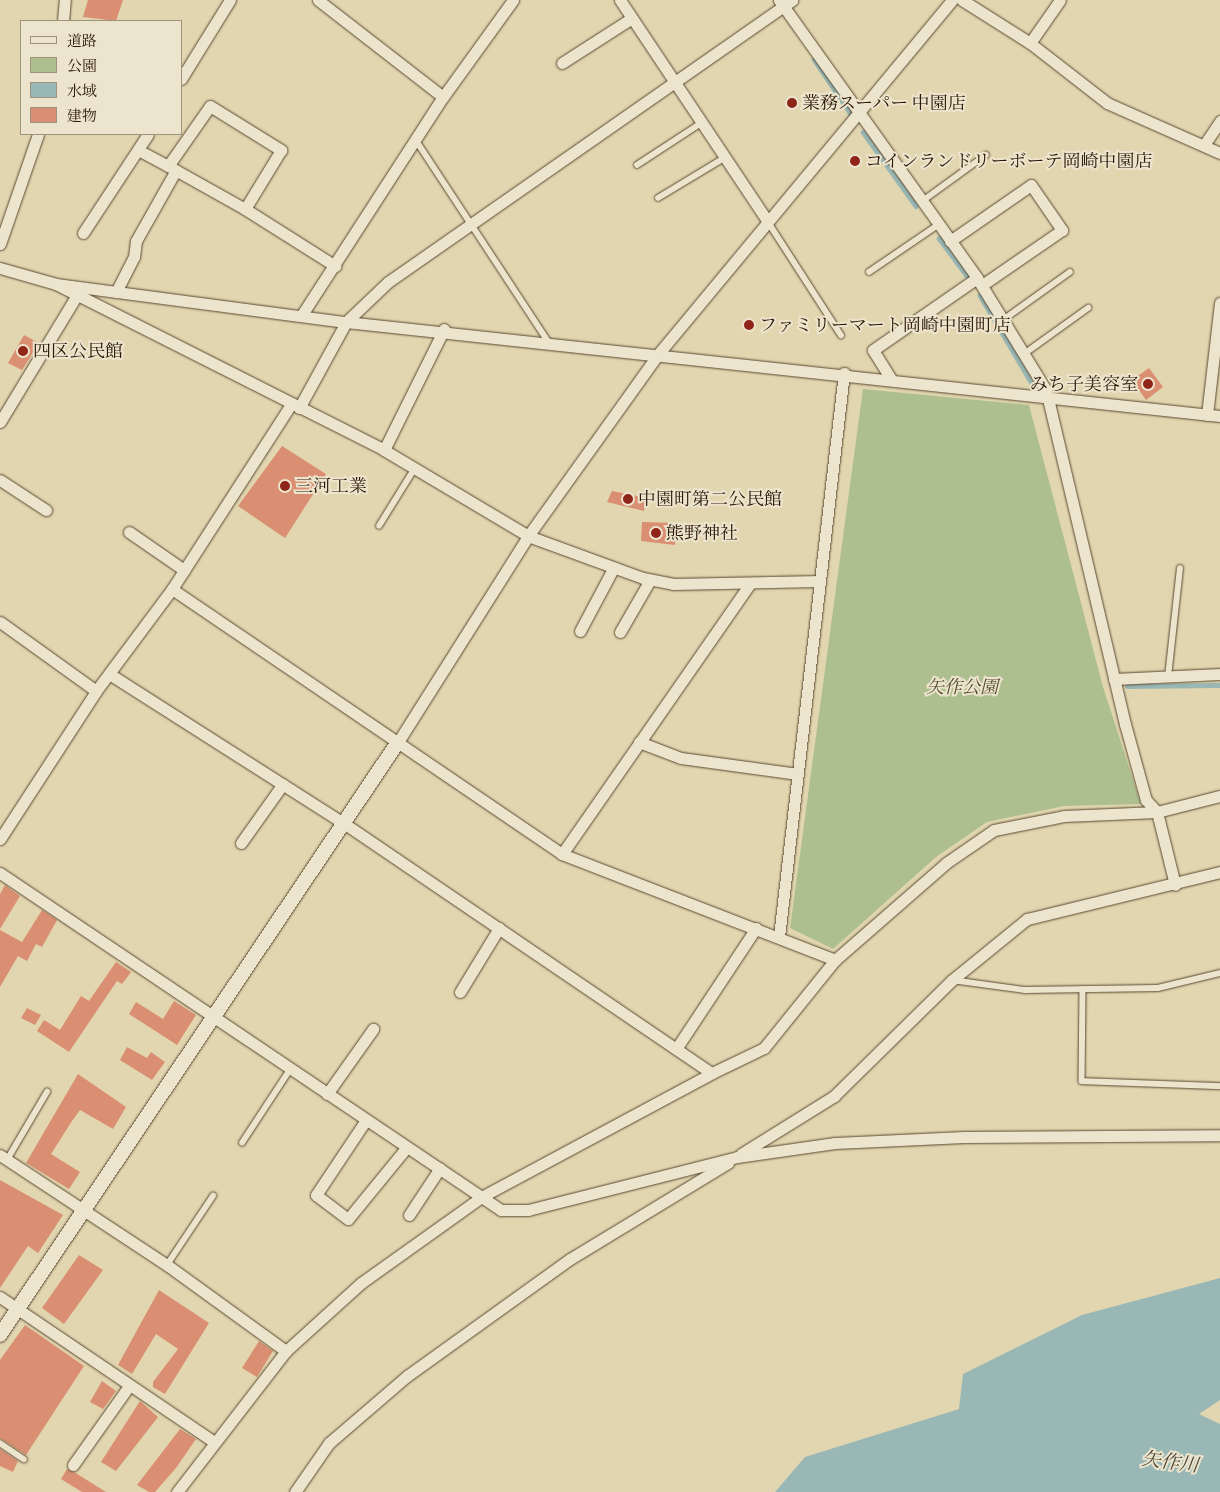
<!DOCTYPE html>
<html>
<head>
<meta charset="utf-8">
<style>
  body { margin:0 }
  #map { position:relative; width:1220px; height:1492px; overflow:hidden; background:#e2d6b0; font-family:Alegreya,"Noto Serif JP",serif }
  div>[style] { position:absolute }
  .green>* { inset:0; background:#aebf8f }
  .water>* { inset:0; background:#98b7b5 }
  .stream>* { height:4.5px; margin:-2.25px; padding:0 2.25px; transform-origin:2.25px; border-radius:2.25px; background:#98b7b5 }
  .building>* { inset:0; background:#da8f72 }
  .roads { filter:drop-shadow(0 0 1px #594831) drop-shadow(0 0 1px #594831) }
  .service>* { height:5.5px; margin:-2.75px; padding:0 2.75px; transform-origin:2.75px; border-radius:2.75px; background:#ece4cc }
  .minor>* { height:11px; margin:-5.5px; padding:0 5.5px; transform-origin:5.5px; border-radius:5.5px; background:#ece4cc }
  .tertiary>* { height:14px; margin:-7px; padding:0 7px; transform-origin:7px; border-radius:7px; background:#ece4cc }
  .dots>* { width:14px; height:14px; translate:-50% -50%; box-sizing:border-box; border:2px solid #ece4cc; border-radius:50% }
  span { translate:-50% -50%; white-space:nowrap; text-align:center; line-height:1.15; -webkit-text-stroke:4px #ece4cc; paint-order:stroke }
  .poi-label { font-size:18px; color:#2b1807 }
  .left { translate:0 -50%; text-align:left }
  .right { translate:-100% -50%; text-align:right }
  .park-label { font-size:18px; color:#524a30; font-style:italic }
  .water-label { font-size:19px; color:#4c483b; font-style:italic }
  .legend { position:absolute; left:20px; top:20px; width:162px; height:115px; box-sizing:border-box; background:#ece4cc; border:1px solid #9f927d; margin:0; padding:6px 9px; list-style:none; font-size:15px; color:#2b1807 }
  .legend li { display:flex; align-items:center; gap:10px; height:25px }
  .legend b { width:25px; border:1px solid #9f927d }
</style>
</head>
<body>
<div id="map">
  <div class="green">
    <i style="clip-path:polygon(863px 389px,1029px 405px,1103px 687px,1141px 804px,1064px 806px,987px 822px,936px 857px,833px 949px,790px 928px)"></i>
  </div>
  <div class="water">
    <i style="clip-path:polygon(1220px 1278px,1220px 1400px,1199px 1414px,1220px 1424px,1220px 1492px,775px 1492px,805px 1457px,959px 1409px,963px 1374px,1082px 1315px)"></i>
  </div>
  <div class="stream">
    <i style="left:814px;top:59px;width:66px;rotate:56.1deg"></i>
    <i style="left:863px;top:132px;width:91px;rotate:54.4deg"></i>
    <i style="left:939px;top:238px;width:47px;rotate:53.6deg"></i>
    <i style="left:980px;top:295px;width:107px;rotate:59.6deg"></i>
    <i style="left:1127px;top:686px;width:93px;rotate:-0.6deg"></i>
  </div>
  <div class="building">
    <i style="clip-path:polygon(88px 0,123px 0,116px 21px,83px 17px)"></i>
    <i style="clip-path:polygon(24px 335px,39px 343px,22px 370px,8px 363px)"></i>
    <i style="clip-path:polygon(1149px 368px,1163px 387px,1146px 400px,1132px 380px)"></i>
    <i style="clip-path:polygon(282px 446px,326px 474px,285px 538px,238px 506px)"></i>
    <i style="clip-path:polygon(612px 491px,647px 498px,644px 511px,607px 502px)"></i>
    <i style="clip-path:polygon(642px 522px,676px 523px,675px 545px,641px 541px)"></i>
    <i style="clip-path:polygon(5px 885px,20px 896px,0 929px,0 894px)"></i>
    <i style="clip-path:polygon(42px 910px,57px 920px,42px 947px,36px 944px,27px 961px,18px 956px,0 987px,0 930px,22px 942px)"></i>
    <i style="clip-path:polygon(116px 962px,131px 972px,122px 984px,117px 981px,69px 1052px,37px 1031px,44px 1020px,60px 1030px,81px 996px,89px 1001px)"></i>
    <i style="clip-path:polygon(174px 1001px,196px 1015px,177px 1045px,129px 1014px,136px 1002px,163px 1019px)"></i>
    <i style="clip-path:polygon(27px 1008px,41px 1015px,35px 1025px,21px 1018px)"></i>
    <i style="clip-path:polygon(127px 1047px,147px 1058px,151px 1052px,165px 1062px,152px 1080px,120px 1060px)"></i>
    <i style="clip-path:polygon(78px 1074px,126px 1107px,113px 1129px,80px 1110px,72px 1121px,51px 1154px,80px 1172px,69px 1189px,26px 1163px)"></i>
    <i style="clip-path:polygon(0 1180px,63px 1215px,38px 1253px,28px 1246px,0 1288px)"></i>
    <i style="clip-path:polygon(79px 1255px,103px 1270px,64px 1324px,42px 1308px)"></i>
    <i style="clip-path:polygon(159px 1290px,209px 1323px,165px 1394px,153px 1387px,153px 1382px,178px 1349px,156px 1334px,132px 1374px,118px 1365px)"></i>
    <i style="clip-path:polygon(25px 1325px,84px 1366px,26px 1455px,0 1438px,0 1360px)"></i>
    <i style="clip-path:polygon(259px 1341px,273px 1351px,257px 1377px,242px 1368px)"></i>
    <i style="clip-path:polygon(102px 1381px,116px 1391px,103px 1409px,90px 1402px)"></i>
    <i style="clip-path:polygon(140px 1401px,158px 1417px,116px 1471px,101px 1462px)"></i>
    <i style="clip-path:polygon(180px 1429px,196px 1439px,176px 1468px,155px 1492px,149px 1492px,137px 1485px)"></i>
    <i style="clip-path:polygon(0 1449px,18px 1461px,13px 1472px,0 1466px)"></i>
    <i style="clip-path:polygon(67px 1469px,74px 1472px,106px 1492px,82px 1492px,61px 1479px)"></i>
  </div>
  <div class="roads">
    <div class="service">
      <i style="left:416px;top:140px;width:240px;rotate:56.7deg"></i>
      <i style="left:637px;top:165px;width:79px;rotate:-33.1deg"></i>
      <i style="left:658px;top:198px;width:79px;rotate:-31.1deg"></i>
      <i style="left:921px;top:202px;width:80px;rotate:-35.9deg"></i>
      <i style="left:767px;top:220px;width:137px;rotate:57.2deg"></i>
      <i style="left:869px;top:272px;width:83px;rotate:-34.3deg"></i>
      <i style="left:1003px;top:320px;width:82px;rotate:-35.6deg"></i>
      <i style="left:1024px;top:354px;width:79px;rotate:-35.7deg"></i>
      <i style="left:379px;top:526px;width:68px;rotate:-58.2deg"></i>
      <i style="left:1168px;top:677px;width:109px;rotate:-83.7deg"></i>
      <i style="left:952px;top:980px;width:74px;rotate:7.8deg"></i>
      <i style="left:1025px;top:990px;width:133px;rotate:-0.9deg"></i>
      <i style="left:1158px;top:988px;width:64px;rotate:-13.6deg"></i>
      <i style="left:1083px;top:989px;width:92px;rotate:90.6deg"></i>
      <i style="left:1082px;top:1081px;width:138px;rotate:2.1deg"></i>
      <i style="left:242px;top:1143px;width:90px;rotate:-56.8deg"></i>
      <i style="left:7px;top:1160px;width:79px;rotate:-59.5deg"></i>
      <i style="left:167px;top:1265px;width:83px;rotate:-56.3deg"></i>
      <i style="left:0;top:1443px;width:29px;rotate:34deg"></i>
    </div>
    <div class="minor">
      <i style="left:318px;top:0;width:158px;rotate:37.8deg"></i>
      <i style="left:620px;top:0;width:263px;rotate:56.3deg"></i>
      <i style="left:779px;top:0;width:341px;rotate:54.5deg"></i>
      <i style="left:977px;top:278px;width:132px;rotate:58.4deg"></i>
      <i style="left:1046px;top:390px;width:343px;rotate:76.7deg"></i>
      <i style="left:1125px;top:724px;width:79px;rotate:74.6deg"></i>
      <i style="left:1146px;top:800px;width:16px;rotate:47deg"></i>
      <i style="left:1157px;top:812px;width:75px;rotate:76.1deg"></i>
      <i style="left:962px;top:0;width:80px;rotate:32.3deg"></i>
      <i style="left:1030px;top:43px;width:98px;rotate:37.9deg"></i>
      <i style="left:1107px;top:103px;width:124px;rotate:23.9deg"></i>
      <i style="left:63px;top:21px;width:21px;rotate:-85deg"></i>
      <i style="left:1030px;top:43px;width:52px;rotate:-55.1deg"></i>
      <i style="left:562px;top:63px;width:83px;rotate:-32.7deg"></i>
      <i style="left:181px;top:79px;width:93px;rotate:-58.2deg"></i>
      <i style="left:1204px;top:145px;width:29px;rotate:-56deg"></i>
      <i style="left:138px;top:150px;width:34px;rotate:28deg"></i>
      <i style="left:168px;top:166px;width:73px;rotate:-55deg"></i>
      <i style="left:210px;top:106px;width:84px;rotate:31.8deg"></i>
      <i style="left:281px;top:150px;width:69px;rotate:121.4deg"></i>
      <i style="left:245px;top:209px;width:107px;rotate:32.3deg"></i>
      <i style="left:170px;top:167px;width:86px;rotate:29.2deg"></i>
      <i style="left:83px;top:233px;width:118px;rotate:-56.7deg"></i>
      <i style="left:950px;top:241px;width:98px;rotate:-34.7deg"></i>
      <i style="left:1031px;top:185px;width:55px;rotate:55.4deg"></i>
      <i style="left:1062px;top:230px;width:97px;rotate:145.5deg"></i>
      <i style="left:0;top:244px;width:116px;rotate:-70.9deg"></i>
      <i style="left:0;top:268px;width:58px;rotate:15.9deg"></i>
      <i style="left:56px;top:284px;width:368px;rotate:26.8deg"></i>
      <i style="left:384px;top:450px;width:168px;rotate:30.8deg"></i>
      <i style="left:528px;top:536px;width:122px;rotate:20.1deg"></i>
      <i style="left:643px;top:578px;width:31px;rotate:11deg"></i>
      <i style="left:673px;top:584px;width:147px;rotate:-1.2deg"></i>
      <i style="left:56px;top:284px;width:292px;rotate:7.5deg"></i>
      <i style="left:346px;top:322px;width:879px;rotate:6.14deg"></i>
      <i style="left:116px;top:292px;width:39px;rotate:-63deg"></i>
      <i style="left:134px;top:257px;width:16px;rotate:-83deg"></i>
      <i style="left:136px;top:241px;width:81px;rotate:-60.6deg"></i>
      <i style="left:303px;top:313px;width:257px;rotate:-57.1deg"></i>
      <i style="left:443px;top:97px;width:120px;rotate:-54.2deg"></i>
      <i style="left:891px;top:379px;width:34px;rotate:-122deg"></i>
      <i style="left:873px;top:350px;width:126px;rotate:-34.7deg"></i>
      <i style="left:299px;top:408px;width:98px;rotate:-61.3deg"></i>
      <i style="left:346px;top:322px;width:58px;rotate:-43.6deg"></i>
      <i style="left:388px;top:282px;width:493px;rotate:-34.9deg"></i>
      <i style="left:1207px;top:415px;width:113px;rotate:-83.4deg"></i>
      <i style="left:0;top:422px;width:149px;rotate:-58.8deg"></i>
      <i style="left:384px;top:450px;width:135px;rotate:-63.6deg"></i>
      <i style="left:0;top:480px;width:55px;rotate:33.1deg"></i>
      <i style="left:129px;top:532px;width:67px;rotate:34.6deg"></i>
      <i style="left:172px;top:589px;width:472px;rotate:34.2deg"></i>
      <i style="left:562px;top:854px;width:293px;rotate:21.2deg"></i>
      <i style="left:0;top:622px;width:118px;rotate:35.7deg"></i>
      <i style="left:580px;top:631px;width:72px;rotate:-62deg"></i>
      <i style="left:620px;top:632px;width:60px;rotate:-60deg"></i>
      <i style="left:111px;top:675px;width:277px;rotate:32.5deg"></i>
      <i style="left:345px;top:824px;width:443px;rotate:34.2deg"></i>
      <i style="left:712px;top:1073px;width:58px;rotate:-25.7deg"></i>
      <i style="left:764px;top:1048px;width:113px;rotate:-51.1deg"></i>
      <i style="left:835px;top:960px;width:147px;rotate:-41.1deg"></i>
      <i style="left:946px;top:863px;width:58px;rotate:-34.5deg"></i>
      <i style="left:994px;top:830px;width:71px;rotate:-11.3deg"></i>
      <i style="left:1064px;top:816px;width:93px;rotate:-2.5deg"></i>
      <i style="left:1157px;top:812px;width:65px;rotate:-14.3deg"></i>
      <i style="left:1114px;top:679px;width:106px;rotate:-2.7deg"></i>
      <i style="left:398px;top:742px;width:244px;rotate:-57.7deg"></i>
      <i style="left:528px;top:536px;width:225px;rotate:-54.4deg"></i>
      <i style="left:659px;top:353px;width:459px;rotate:-50.3deg"></i>
      <i style="left:639px;top:742px;width:45px;rotate:20.9deg"></i>
      <i style="left:681px;top:758px;width:118px;rotate:7.8deg"></i>
      <i style="left:0;top:839px;width:176px;rotate:-57deg"></i>
      <i style="left:96px;top:691px;width:127px;rotate:-53.3deg"></i>
      <i style="left:172px;top:589px;width:218px;rotate:-57.2deg"></i>
      <i style="left:241px;top:843px;width:72px;rotate:-54.6deg"></i>
      <i style="left:562px;top:854px;width:330px;rotate:-55.2deg"></i>
      <i style="left:0;top:873px;width:604px;rotate:33.93deg"></i>
      <i style="left:501px;top:1210px;width:27px"></i>
      <i style="left:528px;top:1210px;width:216px;rotate:-14.2deg"></i>
      <i style="left:737px;top:1157px;width:99px;rotate:-8.1deg"></i>
      <i style="left:835px;top:1143px;width:129px;rotate:-2.7deg"></i>
      <i style="left:964px;top:1137px;width:256px;rotate:-0.4deg"></i>
      <i style="left:779px;top:937px;width:568px;rotate:-83.43deg"></i>
      <i style="left:460px;top:992px;width:75px;rotate:-58.6deg"></i>
      <i style="left:676px;top:1049px;width:145px;rotate:-56.5deg"></i>
      <i style="left:327px;top:1094px;width:80px;rotate:-54.7deg"></i>
      <i style="left:366px;top:1120px;width:90px;rotate:123.7deg"></i>
      <i style="left:316px;top:1195px;width:40px;rotate:37deg"></i>
      <i style="left:348px;top:1219px;width:93px;rotate:-50.7deg"></i>
      <i style="left:741px;top:1154px;width:110px;rotate:-31.9deg"></i>
      <i style="left:834px;top:1096px;width:165px;rotate:-44.5deg"></i>
      <i style="left:952px;top:980px;width:97px;rotate:-39.1deg"></i>
      <i style="left:1027px;top:919px;width:199px;rotate:-13.7deg"></i>
      <i style="left:0;top:1155px;width:200px;rotate:33.4deg"></i>
      <i style="left:167px;top:1265px;width:147px;rotate:35.9deg"></i>
      <i style="left:409px;top:1215px;width:56px;rotate:-56.6deg"></i>
      <i style="left:0;top:1297px;width:258px;rotate:34.1deg"></i>
      <i style="left:73px;top:1465px;width:97px;rotate:-54.7deg"></i>
      <i style="left:177px;top:1492px;width:178px;rotate:-52.3deg"></i>
      <i style="left:286px;top:1351px;width:101px;rotate:-42.2deg"></i>
      <i style="left:361px;top:1283px;width:150px;rotate:-35.5deg"></i>
      <i style="left:483px;top:1196px;width:260px;rotate:-28.2deg"></i>
      <i style="left:295px;top:1492px;width:60px;rotate:-55.2deg"></i>
      <i style="left:329px;top:1443px;width:103px;rotate:-40.7deg"></i>
      <i style="left:407px;top:1376px;width:201px;rotate:-35.7deg"></i>
      <i style="left:570px;top:1259px;width:185px;rotate:-31.3deg"></i>
    </div>
    <div class="tertiary">
      <i style="left:0;top:1335px;width:714px;rotate:-56.13deg"></i>
    </div>
  </div>
  <div class="dots">
    <i style="left:792px;top:103px;background:#8f2418"></i>
    <i style="left:855px;top:161px;background:#8f2418"></i>
    <i style="left:749px;top:325px;background:#8f2418"></i>
    <i style="left:23px;top:351px;background:#8f2418"></i>
    <i style="left:1148px;top:384px;background:#8f2418"></i>
    <i style="left:285px;top:486px;background:#8f2418"></i>
    <i style="left:628px;top:499px;background:#8f2418"></i>
    <i style="left:656px;top:533px;background:#8f2418"></i>
  </div>
  <div class="poi-label">
    <span class="left" style="left:802px;top:103px">業務スーパー 中園店</span>
    <span class="left" style="left:865px;top:161px">コインランドリーボーテ岡崎中園店</span>
    <span class="left" style="left:759px;top:325px">ファミリーマート岡崎中園町店</span>
    <span class="left" style="left:33px;top:351px">四区公民館</span>
    <span class="right" style="left:1138px;top:384px">みち子美容室</span>
    <span class="left" style="left:295px;top:486px">三河工業</span>
    <span class="left" style="left:638px;top:499px">中園町第二公民館</span>
    <span class="left" style="left:666px;top:533px">熊野神社</span>
  </div>
  <div class="park-label">
    <span style="left:962px;top:687px">矢作公園</span>
  </div>
  <div class="water-label">
    <span style="left:1170px;top:1463px;rotate:7deg">矢作川</span>
  </div>
  <ul class="legend">
  <li><b style="height:6px;background:#ece4cc"></b>道路</li>
  <li><b style="height:14px;background:#aebf8f"></b>公園</li>
  <li><b style="height:14px;background:#98b7b5"></b>水域</li>
  <li><b style="height:14px;background:#da8f72"></b>建物</li>
  </ul>
</div>
</body>
</html>
